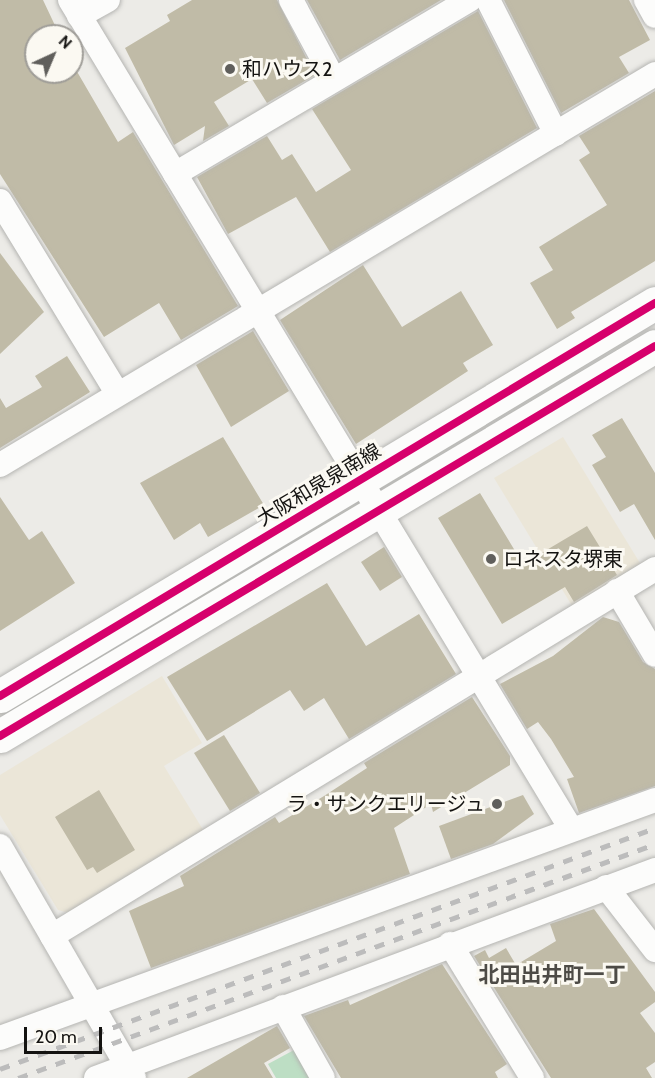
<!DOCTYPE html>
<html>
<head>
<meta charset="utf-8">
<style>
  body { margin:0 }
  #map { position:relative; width:655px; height:1078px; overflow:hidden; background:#ecebe7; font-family:Cabin,"Noto Sans JP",sans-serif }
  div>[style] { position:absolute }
  .commercial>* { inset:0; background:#ebe6d8 }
  .green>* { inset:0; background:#bddec4 }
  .building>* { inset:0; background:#c0bba7 }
  .roads { filter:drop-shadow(0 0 2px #b5b5b2) drop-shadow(0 0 2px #b5b5b2) }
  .minor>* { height:24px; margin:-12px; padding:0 12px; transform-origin:12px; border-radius:12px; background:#fcfcfb }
  .primary>* { height:33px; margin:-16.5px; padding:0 16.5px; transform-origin:16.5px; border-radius:16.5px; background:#fcfcfb }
  .rail>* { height:4.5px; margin-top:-2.25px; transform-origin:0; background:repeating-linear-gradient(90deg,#bcbcbc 0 10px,transparent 0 20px) }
  .cycleway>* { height:8px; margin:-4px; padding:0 4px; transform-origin:4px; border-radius:4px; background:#d6006c }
  .dots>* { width:16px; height:16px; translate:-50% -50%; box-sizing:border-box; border:3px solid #fbf9f2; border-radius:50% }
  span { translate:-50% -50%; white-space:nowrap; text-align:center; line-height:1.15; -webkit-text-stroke:6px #fbf9f2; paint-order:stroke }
  .poi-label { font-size:20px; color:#141311 }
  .left { translate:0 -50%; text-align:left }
  .right { translate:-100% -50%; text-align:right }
  .street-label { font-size:20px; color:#141311 }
  .neighbourhood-label { font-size:21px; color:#4d4b46; font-weight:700 }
  .north { position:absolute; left:24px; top:24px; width:60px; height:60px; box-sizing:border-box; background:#fbf9f2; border:2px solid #9f9d98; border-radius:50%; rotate:44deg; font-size:16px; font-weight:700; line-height:24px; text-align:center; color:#141311 }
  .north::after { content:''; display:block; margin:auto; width:21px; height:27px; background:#605f5c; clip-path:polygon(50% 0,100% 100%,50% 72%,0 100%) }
  .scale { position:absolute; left:24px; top:1027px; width:78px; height:27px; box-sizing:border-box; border:3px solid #141311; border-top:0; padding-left:8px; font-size:18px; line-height:21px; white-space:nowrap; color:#141311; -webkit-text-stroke:4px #fbf9f2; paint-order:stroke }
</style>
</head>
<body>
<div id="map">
  <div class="commercial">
    <i style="clip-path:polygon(563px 437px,643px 568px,574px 609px,494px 478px)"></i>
    <i style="clip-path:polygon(162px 676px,202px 743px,164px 766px,205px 833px,72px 914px,58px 910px,0 815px,0 775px)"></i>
  </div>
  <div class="green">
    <i style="clip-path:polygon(294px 1050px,309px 1078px,276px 1078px,268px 1064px)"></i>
  </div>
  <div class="building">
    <i style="clip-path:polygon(0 0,43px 0,60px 36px,36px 36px,36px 72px,72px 72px,72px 63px,118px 142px,133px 132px,238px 306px,181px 340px,159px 303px,104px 337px,0 174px)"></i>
    <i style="clip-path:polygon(192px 0,277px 0,315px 75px,267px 103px,252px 79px,214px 102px,229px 126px,203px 141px,205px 126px,174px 145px,125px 48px,170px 21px,167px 15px)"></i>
    <i style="clip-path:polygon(307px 0,441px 0,340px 60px)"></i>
    <i style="clip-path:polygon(504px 0,629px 0,650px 40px,619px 57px,629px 73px,561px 113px)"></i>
    <i style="clip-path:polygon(478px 11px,537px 128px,330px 252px,296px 197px,228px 234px,197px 177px,267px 136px,282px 160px,292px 154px,316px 192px,351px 170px,312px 109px)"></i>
    <i style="clip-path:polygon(655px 91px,655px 261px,571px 312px,575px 318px,557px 329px,530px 283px,553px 270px,539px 247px,607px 205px,579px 160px,590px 153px,579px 136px)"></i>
    <i style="clip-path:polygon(0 253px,44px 312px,0 354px)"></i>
    <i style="clip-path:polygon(363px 265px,402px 327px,461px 291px,493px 345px,463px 363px,468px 371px,356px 444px,280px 320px)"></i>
    <i style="clip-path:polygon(253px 331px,289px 391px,231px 427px,196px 365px)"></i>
    <i style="clip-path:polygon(67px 356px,90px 392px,0 448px,0 398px,6px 408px,42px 387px,35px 376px)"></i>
    <i style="clip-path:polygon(622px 418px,655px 473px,655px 540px,634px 504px,620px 512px,592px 465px,606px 457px,592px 435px)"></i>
    <i style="clip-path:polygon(223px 437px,264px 505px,208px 537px,200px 523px,174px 540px,140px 483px)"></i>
    <i style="clip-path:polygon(480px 493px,523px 564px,587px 526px,617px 575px,574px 602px,565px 587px,502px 624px,438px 518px)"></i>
    <i style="clip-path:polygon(0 497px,29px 540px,42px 531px,75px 583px,0 631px)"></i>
    <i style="clip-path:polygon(384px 547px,402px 577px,380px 591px,361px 562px)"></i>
    <i style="clip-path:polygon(327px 583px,366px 646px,419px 614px,456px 674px,349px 739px,324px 698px,304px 711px,290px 690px,207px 741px,167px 677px)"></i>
    <i style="clip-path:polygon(603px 617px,619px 622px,643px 662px,655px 669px,655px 786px,579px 813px,567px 779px,574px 777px,551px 739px,538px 722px,527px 729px,500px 684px,553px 656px)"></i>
    <i style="clip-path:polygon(472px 697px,510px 756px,510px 765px,433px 812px,431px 804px,394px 828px,410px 874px,151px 968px,129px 911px,184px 886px,180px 876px,275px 817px,279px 823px,324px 796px,367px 768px,364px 763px)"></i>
    <i style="clip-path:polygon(224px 735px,260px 793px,230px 811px,194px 753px)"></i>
    <i style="clip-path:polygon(99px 790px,135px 850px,97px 873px,93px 867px,87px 870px,55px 817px)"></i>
    <i style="clip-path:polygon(523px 795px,534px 814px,493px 844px,451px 859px,439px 826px)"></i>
    <i style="clip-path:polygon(594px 909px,655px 992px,655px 1002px,640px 1013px,655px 1033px,655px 1062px,646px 1068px,652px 1078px,551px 1078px,474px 956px,485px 950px,489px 958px,506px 948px,516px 965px,556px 941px,550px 924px)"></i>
    <i style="clip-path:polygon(442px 964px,507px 1064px,495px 1072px,498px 1078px,341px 1078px,304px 1016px,348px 1000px,350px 1005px)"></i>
    <i style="clip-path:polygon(277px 1026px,290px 1048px,264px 1063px,273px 1078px,187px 1078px)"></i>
  </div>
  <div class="roads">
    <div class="minor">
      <i style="left:70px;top:0;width:969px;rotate:58.85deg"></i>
      <i style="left:291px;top:0;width:89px;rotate:61.7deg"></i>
      <i style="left:488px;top:0;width:150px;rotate:63.1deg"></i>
      <i style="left:646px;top:0;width:18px;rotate:61deg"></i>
      <i style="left:79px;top:16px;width:33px;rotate:-29deg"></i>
      <i style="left:175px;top:174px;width:342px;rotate:-30.6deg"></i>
      <i style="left:0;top:201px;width:226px;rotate:58.6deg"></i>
      <i style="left:0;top:465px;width:763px;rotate:-30.83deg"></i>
      <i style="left:617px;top:591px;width:74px;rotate:59.3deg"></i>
      <i style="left:0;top:846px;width:268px;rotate:60deg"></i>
      <i style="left:606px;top:887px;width:80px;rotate:52.1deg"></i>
      <i style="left:52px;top:936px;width:706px;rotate:-31.33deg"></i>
      <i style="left:450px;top:944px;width:157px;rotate:58.5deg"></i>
      <i style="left:283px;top:1007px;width:81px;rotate:60.6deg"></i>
      <i style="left:0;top:1038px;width:697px;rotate:-19.97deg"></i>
      <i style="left:96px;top:1078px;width:596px;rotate:-20.41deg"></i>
    </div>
    <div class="primary">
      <i style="left:0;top:696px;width:764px;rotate:-30.96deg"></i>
      <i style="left:0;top:736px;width:762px;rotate:-30.77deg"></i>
    </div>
  </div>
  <div class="rail">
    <i style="left:0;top:1069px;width:698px;rotate:-20.2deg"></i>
    <i style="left:18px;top:1078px;width:679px;rotate:-20.17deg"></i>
  </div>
  <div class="cycleway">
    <i style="left:0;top:696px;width:764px;rotate:-30.96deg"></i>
    <i style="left:0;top:736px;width:762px;rotate:-30.77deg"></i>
  </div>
  <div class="dots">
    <i style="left:230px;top:69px;background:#605f5c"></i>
    <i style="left:491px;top:559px;background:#605f5c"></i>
    <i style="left:497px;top:804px;background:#605f5c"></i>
  </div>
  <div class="poi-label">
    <span class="left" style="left:242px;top:69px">和ハウス2</span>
    <span class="left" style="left:503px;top:559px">ロネスタ堺東</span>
    <span class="right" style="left:485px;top:804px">ラ・サンクエリージュ</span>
  </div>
  <div class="street-label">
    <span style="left:319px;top:485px;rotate:-31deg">大阪和泉泉南線</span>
  </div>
  <div class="neighbourhood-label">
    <span style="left:552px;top:975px">北田出井町一丁</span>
  </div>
  <div class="north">N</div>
  <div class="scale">20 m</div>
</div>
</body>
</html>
